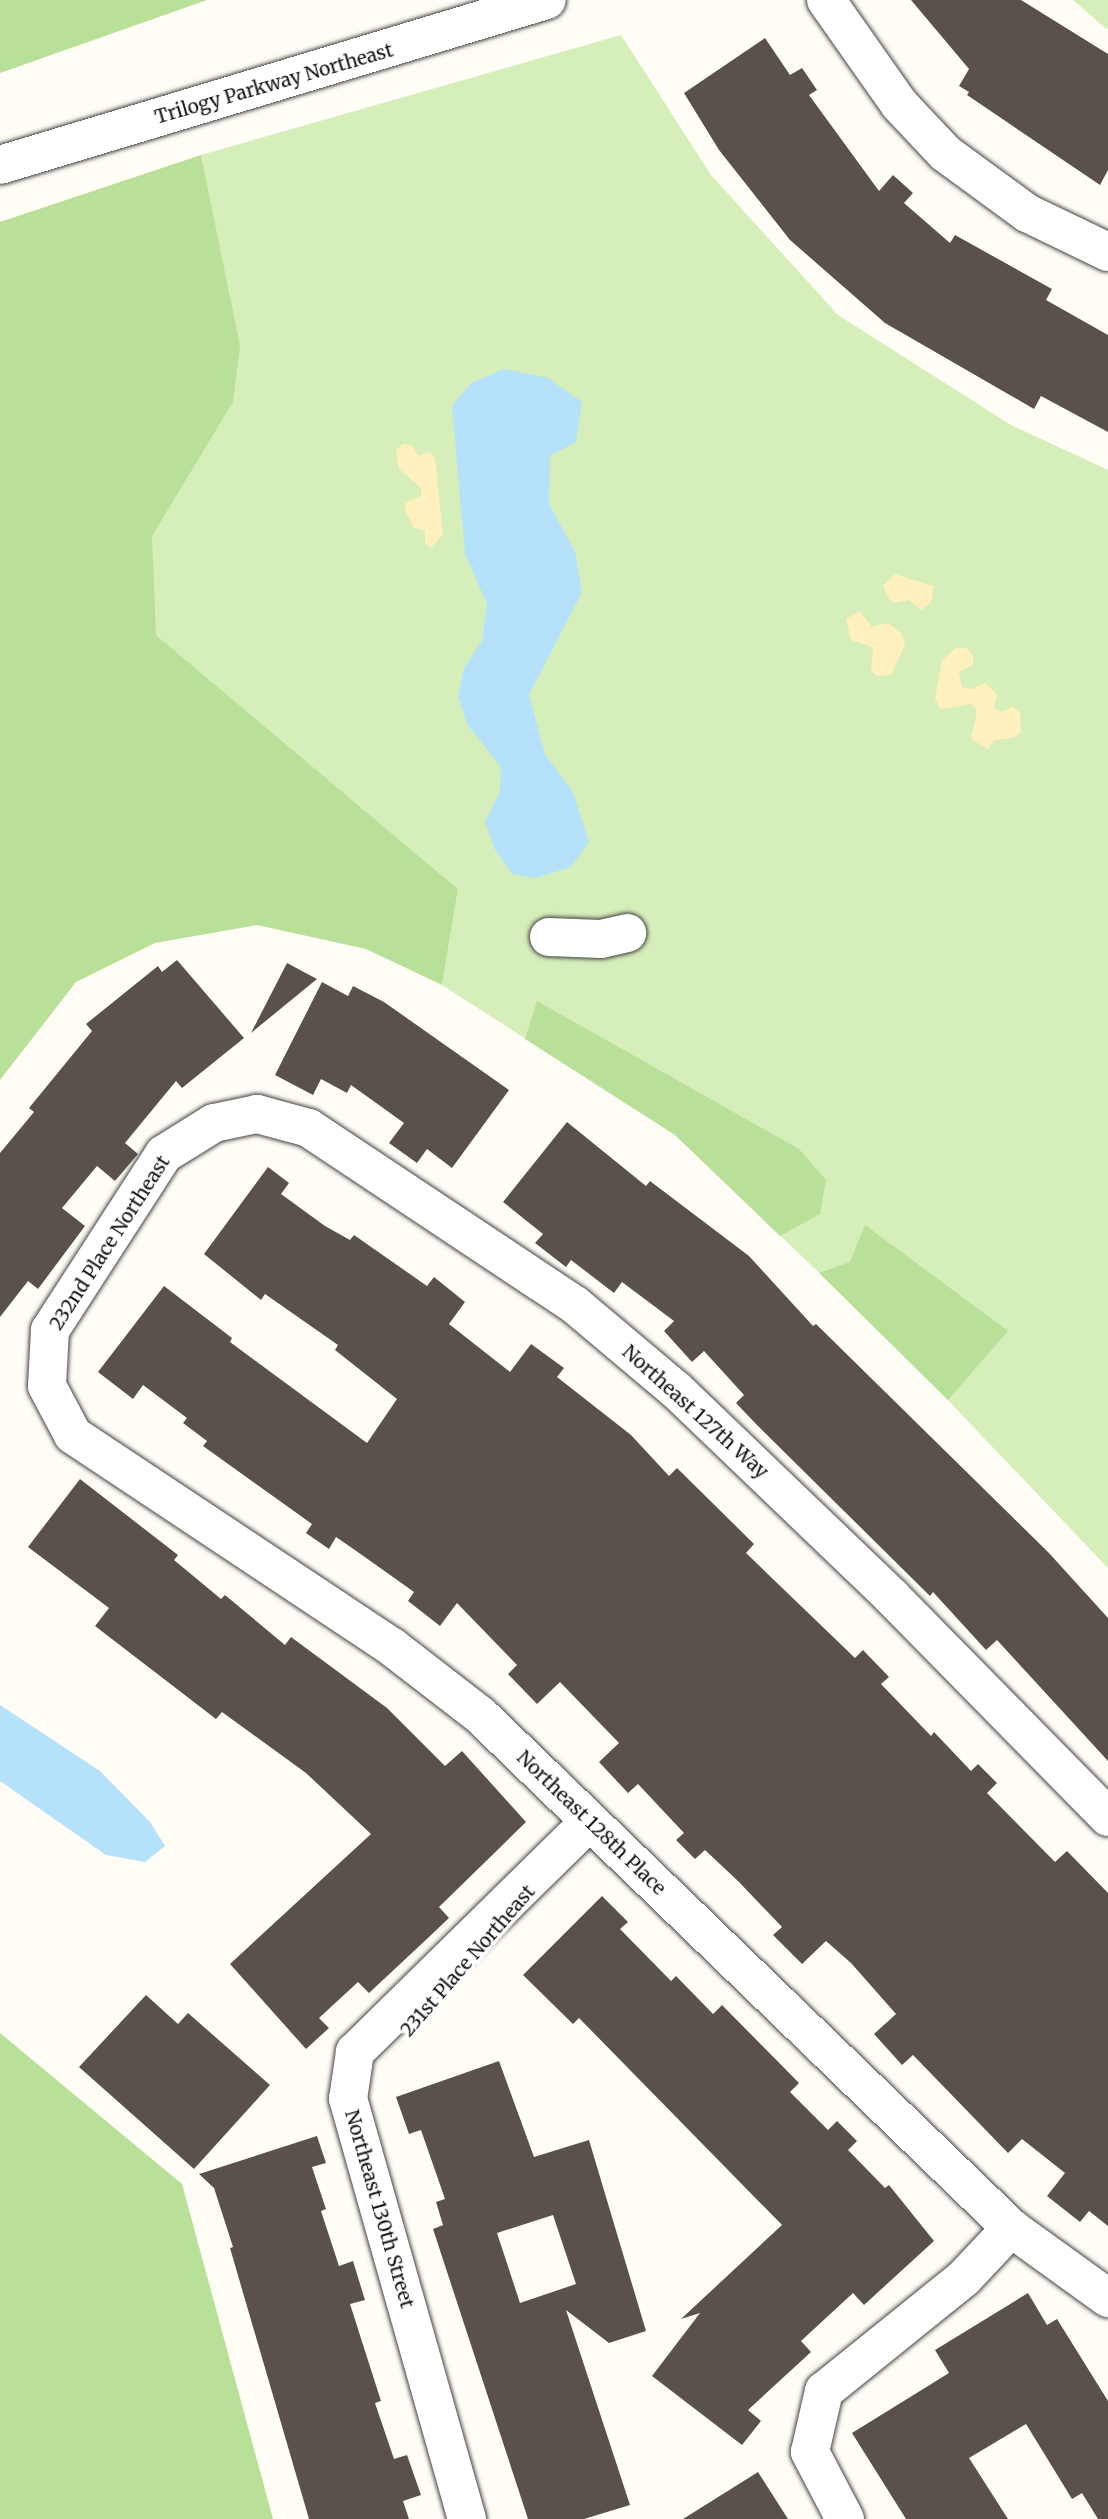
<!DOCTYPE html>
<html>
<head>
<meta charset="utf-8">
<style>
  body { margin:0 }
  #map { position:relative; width:1108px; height:2519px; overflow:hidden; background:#fffdf5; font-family:Merriweather,serif }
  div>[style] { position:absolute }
  .green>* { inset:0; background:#d5eeba }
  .forest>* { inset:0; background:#b9e098 }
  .sand>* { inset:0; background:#fff0bd }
  .water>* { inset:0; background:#b5e1fb }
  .building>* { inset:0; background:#5b514c }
  .roads { filter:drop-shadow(0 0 2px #444) drop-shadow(0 0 2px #444) }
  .minor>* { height:38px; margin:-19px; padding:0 19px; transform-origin:19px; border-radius:19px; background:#fff }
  span { translate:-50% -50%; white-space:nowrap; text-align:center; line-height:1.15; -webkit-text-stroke:7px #fff; paint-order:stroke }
  .street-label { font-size:19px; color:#111 }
</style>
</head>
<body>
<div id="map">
  <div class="green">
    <i style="clip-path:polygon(1073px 0,1108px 0,1108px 29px,1105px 28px)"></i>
    <i style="clip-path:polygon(621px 35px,711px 175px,838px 315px,1011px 425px,1108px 470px,1108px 1568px,902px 1352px,675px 1135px,442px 985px,458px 889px,156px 635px,57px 455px,201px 155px)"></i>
  </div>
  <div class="forest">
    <i style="clip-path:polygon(0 0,207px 0,0 73px)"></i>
    <i style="clip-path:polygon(201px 155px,240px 346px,233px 402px,152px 536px,156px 635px,458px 889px,442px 985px,366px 949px,257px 925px,155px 943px,76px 982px,0 1080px,0 222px)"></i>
    <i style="clip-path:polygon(537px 1001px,799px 1149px,826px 1180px,820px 1214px,780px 1236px,675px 1135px,525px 1039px)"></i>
    <i style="clip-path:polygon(865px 1225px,1008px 1331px,948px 1400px,819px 1273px,850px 1262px)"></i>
    <i style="clip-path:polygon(0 2033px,182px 2184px,273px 2519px,0 2519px)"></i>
  </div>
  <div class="sand">
    <i style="clip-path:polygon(404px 444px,412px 445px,418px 456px,430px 452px,435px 458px,443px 534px,431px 548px,425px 544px,425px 530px,414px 528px,405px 511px,406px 503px,421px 496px,421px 488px,399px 469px,396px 449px)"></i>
    <i style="clip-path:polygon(895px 574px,933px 586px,931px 602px,921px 610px,909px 600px,895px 603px,889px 599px,883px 586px)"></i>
    <i style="clip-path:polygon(860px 611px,872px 627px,888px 623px,902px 634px,905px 645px,891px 675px,876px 676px,871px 670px,873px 647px,851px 640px,846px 619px)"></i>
    <i style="clip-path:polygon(956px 648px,967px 648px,973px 656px,973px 665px,959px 672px,962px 687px,972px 689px,985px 683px,997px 694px,994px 707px,1000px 712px,1013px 707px,1020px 713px,1021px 732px,1014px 738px,995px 740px,988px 749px,971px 739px,977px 711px,971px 704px,941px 709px,935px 699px,942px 660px)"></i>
  </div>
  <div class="water">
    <i style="clip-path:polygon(504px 369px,548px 378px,582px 402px,576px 442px,550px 456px,549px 504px,575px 552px,582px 592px,529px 695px,545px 754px,573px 792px,589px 842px,571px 867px,535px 878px,512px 874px,494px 848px,485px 821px,500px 792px,501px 767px,467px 724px,458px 696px,464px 668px,482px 641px,487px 604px,465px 554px,452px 406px,471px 383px)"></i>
    <i style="clip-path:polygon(0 1705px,100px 1771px,150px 1822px,165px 1846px,145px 1862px,106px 1855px,0 1781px)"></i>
  </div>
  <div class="building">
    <i style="clip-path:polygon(911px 0,1021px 0,1108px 54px,1108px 170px,1100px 185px,967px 95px,969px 92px,959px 86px,969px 69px)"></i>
    <i style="clip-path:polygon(765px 38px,790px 75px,802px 68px,817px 90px,809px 95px,879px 191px,893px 175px,913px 193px,904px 203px,950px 243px,955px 235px,1052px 289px,1046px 300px,1108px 335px,1108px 432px,1041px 396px,1034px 409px,885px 323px,790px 240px,719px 150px,684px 93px)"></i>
    <i style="clip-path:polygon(177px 960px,244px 1038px,182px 1088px,176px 1081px,125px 1143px,138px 1154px,115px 1181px,97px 1166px,62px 1208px,85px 1226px,38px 1289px,28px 1281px,0 1317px,0 1153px,34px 1112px,29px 1108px,92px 1031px,86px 1024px,158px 966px,162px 972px)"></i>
    <i style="clip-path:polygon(287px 963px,317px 979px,251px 1033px)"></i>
    <i style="clip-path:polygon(322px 982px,348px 996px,353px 986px,384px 1002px,509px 1090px,452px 1168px,427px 1149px,417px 1163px,389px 1143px,404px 1123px,351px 1085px,347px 1093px,321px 1079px,313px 1095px,275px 1075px)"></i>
    <i style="clip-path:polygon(567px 1122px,646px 1186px,650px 1181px,749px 1256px,813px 1326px,816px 1324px,1049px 1553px,1108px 1618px,1108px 1761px,997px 1640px,986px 1650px,933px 1592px,930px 1596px,756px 1424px,736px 1403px,744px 1395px,704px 1351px,692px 1362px,664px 1331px,674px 1321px,622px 1282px,614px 1293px,571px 1260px,566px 1267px,535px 1243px,543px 1234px,503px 1202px)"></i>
    <i style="clip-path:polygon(268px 1167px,289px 1183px,281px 1194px,325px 1226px,350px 1240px,354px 1235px,427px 1286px,434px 1277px,465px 1302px,449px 1324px,510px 1372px,531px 1344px,564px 1368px,557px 1377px,631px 1435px,669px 1476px,677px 1468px,754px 1544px,746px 1553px,855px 1658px,863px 1650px,889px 1677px,881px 1684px,931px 1736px,934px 1732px,971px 1771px,978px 1764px,997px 1783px,987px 1793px,1055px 1862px,1067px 1851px,1108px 1893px,1108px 2226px,1089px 2211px,1080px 2222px,1047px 2196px,1065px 2173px,1022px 2139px,1008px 2153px,913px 2055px,902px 2065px,874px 2034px,896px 2014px,851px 1963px,826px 1941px,802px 1964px,773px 1935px,782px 1927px,738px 1881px,705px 1850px,695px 1859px,676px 1840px,684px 1833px,638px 1784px,628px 1793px,599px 1762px,619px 1743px,560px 1682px,537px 1704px,508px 1674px,517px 1665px,457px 1603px,440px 1626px,408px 1601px,414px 1592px,362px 1555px,336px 1537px,329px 1549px,306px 1533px,312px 1524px,203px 1446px,207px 1441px,183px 1423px,187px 1418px,143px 1385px,133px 1399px,98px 1372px,164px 1286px,232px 1338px,230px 1342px,367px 1443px,397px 1399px,335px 1350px,338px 1345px,265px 1294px,261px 1300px,204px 1254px)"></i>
    <i style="clip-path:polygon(80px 1479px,178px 1555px,174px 1560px,221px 1599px,225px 1595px,285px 1645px,291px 1637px,387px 1708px,445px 1766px,462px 1751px,526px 1822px,439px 1907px,449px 1918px,429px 1937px,369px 1993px,358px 1982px,319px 2018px,329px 2028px,306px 2049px,230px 1964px,371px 1834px,306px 1773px,222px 1712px,216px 1719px,95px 1626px,109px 1608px,28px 1547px)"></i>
    <i style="clip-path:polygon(602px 1896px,628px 1922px,620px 1929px,671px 1981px,676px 1976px,713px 2014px,722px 2005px,799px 2083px,790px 2092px,828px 2130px,837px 2121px,857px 2141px,848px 2150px,885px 2188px,889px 2185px,934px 2241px,864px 2305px,853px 2293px,801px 2341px,811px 2352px,748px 2410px,761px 2421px,742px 2445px,652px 2376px,700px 2313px,681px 2319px,782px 2225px,579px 2018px,573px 2024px,523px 1975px)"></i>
    <i style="clip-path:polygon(146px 1995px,178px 2024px,188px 2013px,270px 2085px,194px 2169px,79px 2067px)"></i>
    <i style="clip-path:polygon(evenodd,499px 2061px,534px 2157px,589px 2140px,646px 2331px,609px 2343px,566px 2310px,630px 2505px,584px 2519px,528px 2519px,433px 2229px,443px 2225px,436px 2202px,445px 2199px,421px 2130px,409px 2134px,396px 2097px,499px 2061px,553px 2215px,576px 2284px,520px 2303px,497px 2233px,553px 2215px)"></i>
    <i style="clip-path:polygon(317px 2136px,326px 2163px,312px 2167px,326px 2209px,321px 2211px,339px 2266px,353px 2261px,365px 2300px,350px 2304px,381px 2401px,375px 2403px,394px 2459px,407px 2455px,421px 2495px,403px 2501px,409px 2519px,309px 2519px,230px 2248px,233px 2247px,214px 2188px,199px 2174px)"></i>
    <i style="clip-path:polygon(1028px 2293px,1047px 2325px,1057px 2319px,1108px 2401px,1108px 2519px,1098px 2519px,1082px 2493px,1072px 2499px,1026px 2424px,969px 2458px,1008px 2519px,906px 2519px,852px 2433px,949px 2373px,935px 2350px)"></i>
    <i style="clip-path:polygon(758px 2472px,788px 2519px,683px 2519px)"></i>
  </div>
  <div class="roads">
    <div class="minor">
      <i style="left:826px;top:0;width:127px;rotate:54.9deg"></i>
      <i style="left:899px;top:104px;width:67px;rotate:46.8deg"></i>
      <i style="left:945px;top:153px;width:102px;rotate:36.2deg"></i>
      <i style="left:1027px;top:213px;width:90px;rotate:25.7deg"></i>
      <i style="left:0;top:165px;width:571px;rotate:-16.79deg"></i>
      <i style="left:549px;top:937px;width:52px;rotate:2.2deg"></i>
      <i style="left:601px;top:939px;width:27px;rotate:-13deg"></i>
      <i style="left:1108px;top:1817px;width:308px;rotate:-134.5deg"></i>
      <i style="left:892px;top:1597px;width:299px;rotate:-136.2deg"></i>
      <i style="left:676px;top:1390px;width:132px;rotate:-139.9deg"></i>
      <i style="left:575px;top:1305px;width:320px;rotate:-146.4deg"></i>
      <i style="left:309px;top:1128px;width:54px;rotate:-164.9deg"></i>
      <i style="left:257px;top:1114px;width:44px;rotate:168.2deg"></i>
      <i style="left:214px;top:1123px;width:59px;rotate:148.2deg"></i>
      <i style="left:164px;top:1154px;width:210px;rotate:122.9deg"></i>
      <i style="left:50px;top:1330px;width:56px;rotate:93.1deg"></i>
      <i style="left:47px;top:1386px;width:55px;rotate:62deg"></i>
      <i style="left:73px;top:1435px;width:383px;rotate:33.6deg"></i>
      <i style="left:392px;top:1647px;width:111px;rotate:37.7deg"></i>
      <i style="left:480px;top:1715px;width:738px;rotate:44.01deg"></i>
      <i style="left:1011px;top:2228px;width:120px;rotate:35.8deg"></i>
      <i style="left:467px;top:2519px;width:437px;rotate:-105.8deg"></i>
      <i style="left:348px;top:2099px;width:48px;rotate:-81.5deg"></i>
      <i style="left:355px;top:2052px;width:328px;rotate:-44.5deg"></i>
      <i style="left:845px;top:2519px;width:76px;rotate:-117.6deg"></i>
      <i style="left:810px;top:2452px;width:63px;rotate:-77.1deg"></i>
      <i style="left:824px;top:2391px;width:180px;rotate:-38.9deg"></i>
      <i style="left:964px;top:2278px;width:69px;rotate:-46.8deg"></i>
    </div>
  </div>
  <div class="street-label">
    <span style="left:274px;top:84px;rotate:-16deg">Trilogy Parkway Northeast</span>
    <span style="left:110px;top:1243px;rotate:-57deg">232nd Place Northeast</span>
    <span style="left:695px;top:1412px;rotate:42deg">Northeast 127th Way</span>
    <span style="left:591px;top:1823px;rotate:44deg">Northeast 128th Place</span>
    <span style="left:468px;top:1961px;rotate:-49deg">231st Place Northeast</span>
    <span style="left:379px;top:2209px;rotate:74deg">Northeast 130th Street</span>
  </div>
</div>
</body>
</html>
